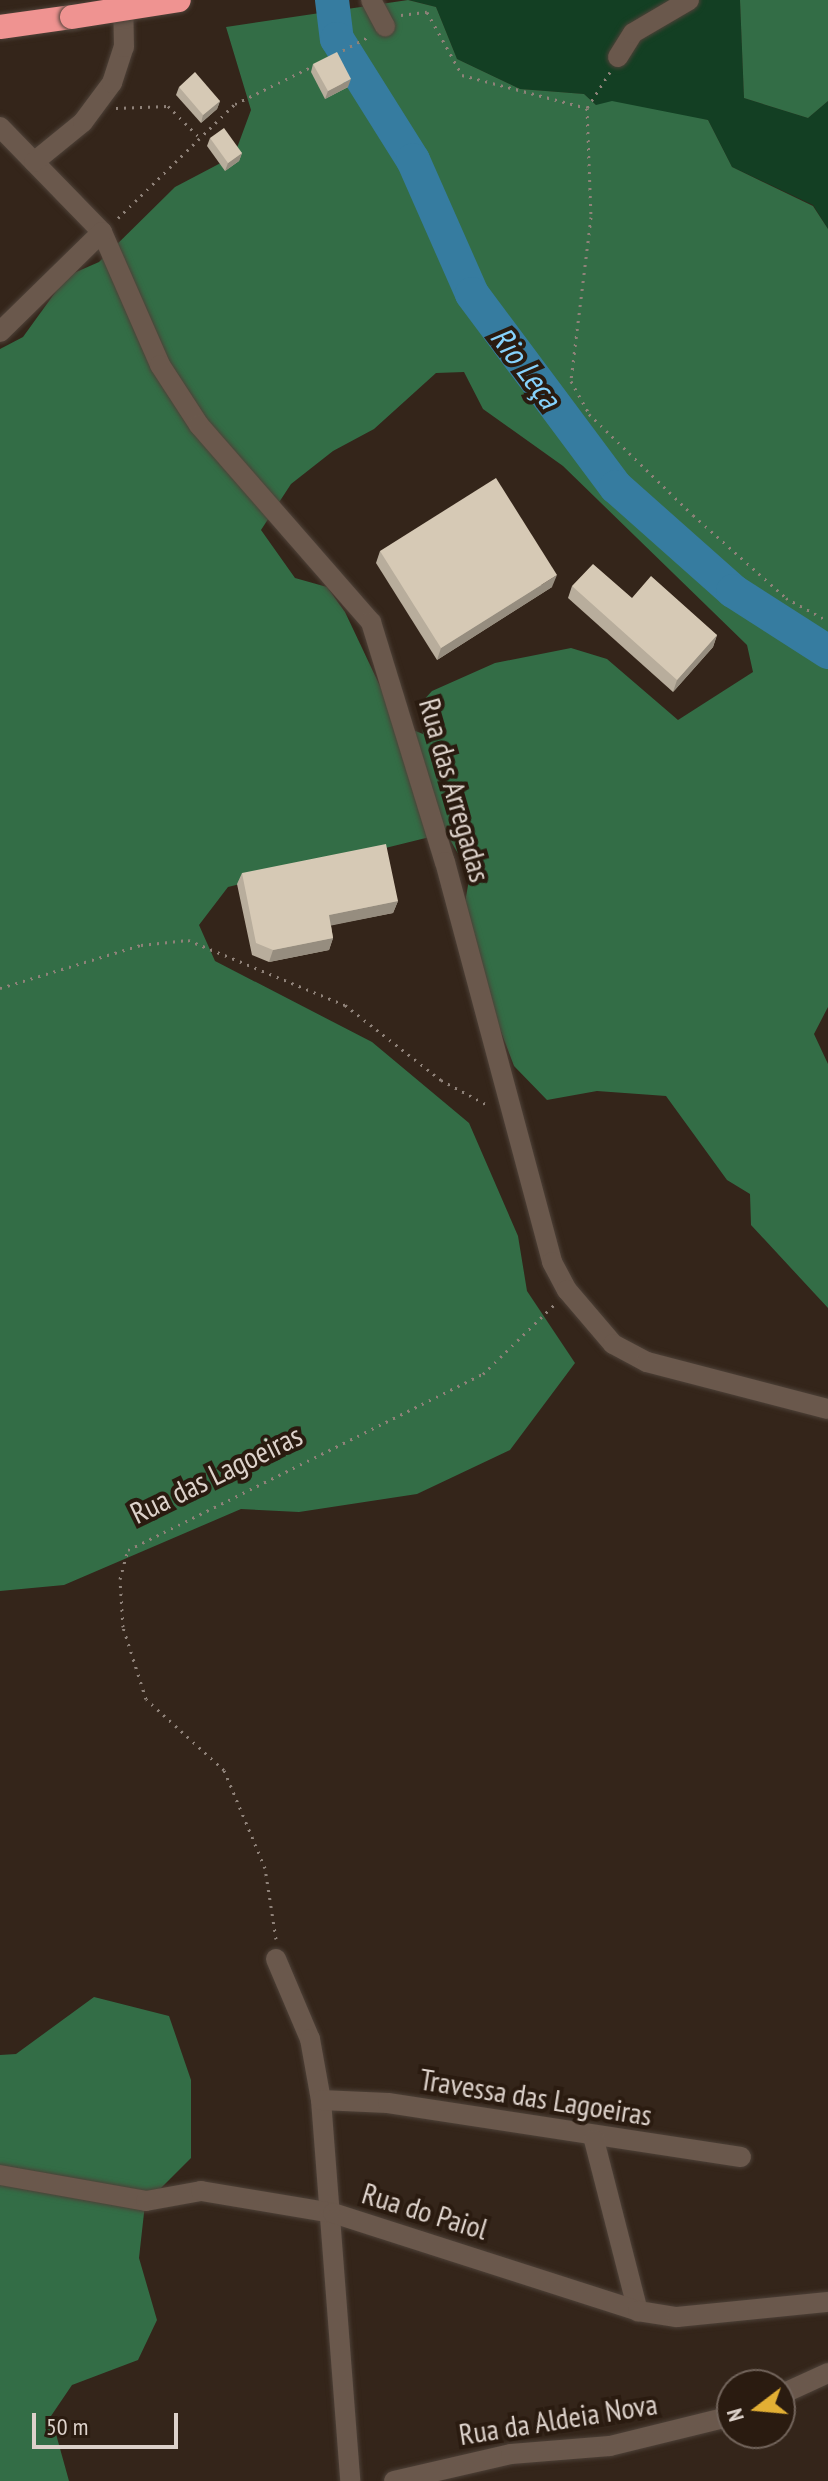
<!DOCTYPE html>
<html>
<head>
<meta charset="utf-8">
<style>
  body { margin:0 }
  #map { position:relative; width:828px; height:2481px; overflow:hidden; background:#34251a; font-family:"PT Sans Narrow",sans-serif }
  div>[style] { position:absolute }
  .green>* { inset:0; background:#133f23 }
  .forest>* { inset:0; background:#336d46 }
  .river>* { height:34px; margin:-17px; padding:0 17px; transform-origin:17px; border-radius:17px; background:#367ca0 }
  .path>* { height:3px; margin-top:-1.5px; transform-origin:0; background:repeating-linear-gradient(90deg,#8f8279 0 2px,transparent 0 8px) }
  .roads { filter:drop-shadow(0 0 2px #4d4138) drop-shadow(0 0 2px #4d4138) }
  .minor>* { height:20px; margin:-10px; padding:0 10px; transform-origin:10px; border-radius:10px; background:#6a584c }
  .highway>* { height:24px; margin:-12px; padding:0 12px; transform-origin:12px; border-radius:12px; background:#ef9391 }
  .bridges { filter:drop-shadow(0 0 2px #4d4138) drop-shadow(0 0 2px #4d4138) }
  .highway-bridge>* { height:24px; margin:-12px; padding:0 12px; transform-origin:12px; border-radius:12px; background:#ef9391 }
  .wall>* { inset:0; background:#b8ad9c }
  .shaded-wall>* { inset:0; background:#968d7f }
  .building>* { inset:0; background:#d6c9b5 }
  span { translate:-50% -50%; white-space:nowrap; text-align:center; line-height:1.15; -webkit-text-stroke:8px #2a1b10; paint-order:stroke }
  .street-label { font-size:30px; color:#ddd2cb }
  .water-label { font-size:32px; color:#86d2fc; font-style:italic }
  .north { position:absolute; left:716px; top:2369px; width:80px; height:80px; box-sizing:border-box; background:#2a1b10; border:2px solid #72645b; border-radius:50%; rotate:254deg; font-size:22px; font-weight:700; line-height:32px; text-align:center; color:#ddd2cb }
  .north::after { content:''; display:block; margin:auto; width:28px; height:36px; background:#e2af34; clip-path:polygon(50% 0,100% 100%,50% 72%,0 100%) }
  .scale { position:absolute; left:32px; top:2413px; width:146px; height:36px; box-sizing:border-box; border:4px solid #ddd2cb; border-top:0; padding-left:10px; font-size:24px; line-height:28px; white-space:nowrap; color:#ddd2cb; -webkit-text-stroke:6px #2a1b10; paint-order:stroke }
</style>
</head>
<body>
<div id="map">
  <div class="green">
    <i style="clip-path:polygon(409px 0,740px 0,744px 98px,808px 118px,828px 101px,828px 229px,813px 205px,732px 167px,708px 120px,596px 105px,584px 94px,520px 89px,457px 59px,436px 7px)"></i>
  </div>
  <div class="forest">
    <i style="clip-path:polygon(evenodd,408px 0,436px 7px,457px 59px,520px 89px,584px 94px,596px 105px,612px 101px,708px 120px,732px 167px,813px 206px,828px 229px,828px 1007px,814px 1034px,828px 1064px,828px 1308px,751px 1225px,750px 1194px,727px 1180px,666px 1096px,597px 1091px,547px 1100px,514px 1066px,476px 966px,464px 908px,470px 874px,446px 833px,228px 887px,199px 925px,215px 961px,372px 1042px,469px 1123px,518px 1236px,527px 1291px,575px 1363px,510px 1450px,417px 1494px,299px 1512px,241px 1509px,64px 1585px,0 1591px,0 349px,23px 337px,67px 276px,99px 262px,175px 187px,234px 156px,251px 110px,226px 27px,408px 0,464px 372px,483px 409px,563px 466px,747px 645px,753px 672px,678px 720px,607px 659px,571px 648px,495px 663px,432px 691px,420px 704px,423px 734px,398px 724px,345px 612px,327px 587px,295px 578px,261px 530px,291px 484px,333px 451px,374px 429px,436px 373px,464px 372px)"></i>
    <i style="clip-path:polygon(740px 0,828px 0,828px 101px,808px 118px,744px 98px)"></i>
    <i style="clip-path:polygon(94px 1997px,169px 2016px,191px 2080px,191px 2158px,145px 2204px,139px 2258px,157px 2320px,138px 2360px,72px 2385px,51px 2416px,69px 2481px,0 2481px,0 2055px,16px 2054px)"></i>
  </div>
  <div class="river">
    <i style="left:332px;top:0;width:39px;rotate:83deg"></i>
    <i style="left:337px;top:39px;width:143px;rotate:57.9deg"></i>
    <i style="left:413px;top:160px;width:146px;rotate:66.2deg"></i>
    <i style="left:472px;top:294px;width:241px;rotate:53.3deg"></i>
    <i style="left:616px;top:487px;width:157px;rotate:41.6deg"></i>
    <i style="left:733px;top:591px;width:113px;rotate:32.7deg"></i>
  </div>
  <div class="path">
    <i style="left:401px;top:15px;width:26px;rotate:-7deg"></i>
    <i style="left:427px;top:12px;width:72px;rotate:60.9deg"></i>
    <i style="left:462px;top:75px;width:129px;rotate:14.8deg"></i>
    <i style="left:336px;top:54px;width:36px;rotate:-28deg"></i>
    <i style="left:610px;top:72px;width:43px;rotate:122.6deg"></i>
    <i style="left:587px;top:108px;width:109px;rotate:87.9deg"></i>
    <i style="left:591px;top:217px;width:165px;rotate:97deg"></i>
    <i style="left:571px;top:381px;width:38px;rotate:61deg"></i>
    <i style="left:589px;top:414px;width:145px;rotate:44.2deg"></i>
    <i style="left:693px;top:515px;width:125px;rotate:41.7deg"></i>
    <i style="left:786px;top:598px;width:48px;rotate:28.7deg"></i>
    <i style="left:116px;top:108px;width:52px;rotate:-2.2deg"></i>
    <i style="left:168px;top:106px;width:47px;rotate:45deg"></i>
    <i style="left:118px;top:218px;width:163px;rotate:-44.3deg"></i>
    <i style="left:235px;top:104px;width:89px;rotate:-26deg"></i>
    <i style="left:0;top:988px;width:147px;rotate:-17deg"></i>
    <i style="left:141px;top:945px;width:47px;rotate:-6.1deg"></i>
    <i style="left:188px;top:940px;width:170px;rotate:22.5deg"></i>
    <i style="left:345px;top:1005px;width:122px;rotate:38deg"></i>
    <i style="left:441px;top:1080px;width:55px;rotate:28.4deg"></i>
    <i style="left:276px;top:1939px;width:72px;rotate:-98.8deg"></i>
    <i style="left:265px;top:1868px;width:106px;rotate:-112.7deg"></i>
    <i style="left:224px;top:1770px;width:105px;rotate:-137.7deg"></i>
    <i style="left:146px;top:1699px;width:76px;rotate:-107.7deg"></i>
    <i style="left:123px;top:1627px;width:48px;rotate:-93.6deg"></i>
    <i style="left:120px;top:1579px;width:30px;rotate:-75deg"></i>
    <i style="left:128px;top:1550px;width:396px;rotate:-26.4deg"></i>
    <i style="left:483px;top:1374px;width:100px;rotate:-44.2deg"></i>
  </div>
  <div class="roads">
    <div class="minor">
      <i style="left:371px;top:0;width:30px;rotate:62deg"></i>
      <i style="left:618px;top:57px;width:28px;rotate:-58deg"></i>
      <i style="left:633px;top:33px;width:65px;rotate:-30.5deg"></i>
      <i style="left:0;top:127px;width:146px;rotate:45.8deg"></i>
      <i style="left:102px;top:232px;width:145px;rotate:66.4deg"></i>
      <i style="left:160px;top:365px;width:72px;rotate:57deg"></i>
      <i style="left:199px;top:425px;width:262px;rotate:48.9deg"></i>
      <i style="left:371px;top:622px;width:251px;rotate:72.9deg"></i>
      <i style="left:445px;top:862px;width:414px;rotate:75deg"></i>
      <i style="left:552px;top:1262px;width:32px;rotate:62deg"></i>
      <i style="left:567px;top:1290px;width:71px;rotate:49.6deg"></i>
      <i style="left:613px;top:1344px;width:38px;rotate:28deg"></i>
      <i style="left:647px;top:1362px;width:187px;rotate:14.6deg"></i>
      <i style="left:34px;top:162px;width:63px;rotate:-39.2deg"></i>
      <i style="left:83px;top:122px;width:49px;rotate:-53.4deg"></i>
      <i style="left:112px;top:83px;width:38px;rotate:-72deg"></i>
      <i style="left:124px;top:47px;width:47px;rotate:-91.2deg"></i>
      <i style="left:0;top:332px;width:143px;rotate:-44.4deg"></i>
      <i style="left:276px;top:1959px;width:87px;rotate:67deg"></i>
      <i style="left:310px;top:2039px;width:62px;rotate:79.8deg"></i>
      <i style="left:321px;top:2100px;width:382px;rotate:85.6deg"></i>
      <i style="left:321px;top:2100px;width:67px;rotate:2.6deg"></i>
      <i style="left:388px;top:2103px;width:357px;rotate:8.7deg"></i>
      <i style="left:594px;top:2140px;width:177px;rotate:75.6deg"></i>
      <i style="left:0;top:2175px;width:148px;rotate:10.1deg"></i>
      <i style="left:146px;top:2201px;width:56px;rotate:-10.3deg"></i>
      <i style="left:201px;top:2191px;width:134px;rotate:9.5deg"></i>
      <i style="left:333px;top:2213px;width:320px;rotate:17.8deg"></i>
      <i style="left:638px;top:2311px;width:39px;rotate:9deg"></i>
      <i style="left:677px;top:2317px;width:152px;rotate:-5.7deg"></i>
      <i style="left:780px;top:2395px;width:53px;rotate:-24.6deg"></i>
      <i style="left:394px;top:2481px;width:120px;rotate:-13deg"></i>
      <i style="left:511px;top:2454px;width:99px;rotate:-4.6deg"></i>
      <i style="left:610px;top:2446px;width:126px;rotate:-13.8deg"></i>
    </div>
    <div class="highway">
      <i style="left:0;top:27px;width:73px;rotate:-7.9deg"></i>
    </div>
  </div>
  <div class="bridges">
    <div class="highway-bridge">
      <i style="left:72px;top:17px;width:108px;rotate:-9deg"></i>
    </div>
  </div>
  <div class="wall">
    <i style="clip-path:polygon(313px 64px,348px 87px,325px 99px,311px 72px)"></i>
    <i style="clip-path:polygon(179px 87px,220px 101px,217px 109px,201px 123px,176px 95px)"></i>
    <i style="clip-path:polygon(210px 138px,242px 153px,239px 161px,225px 171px,207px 146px)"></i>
    <i style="clip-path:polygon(380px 551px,552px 587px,437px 660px,376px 563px)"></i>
    <i style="clip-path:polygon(572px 586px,632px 598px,717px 635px,713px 647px,673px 692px,568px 598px)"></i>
    <i style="clip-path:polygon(242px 873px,398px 901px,393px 913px,331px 925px,333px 938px,329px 950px,269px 962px,252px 955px,237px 884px)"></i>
  </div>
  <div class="shaded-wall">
    <i style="clip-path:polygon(351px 79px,348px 87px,325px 99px,328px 91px)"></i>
    <i style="clip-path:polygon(220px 101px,217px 109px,201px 123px,203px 115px)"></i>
    <i style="clip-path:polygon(242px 153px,239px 161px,225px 171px,228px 163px)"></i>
    <i style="clip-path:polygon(557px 575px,552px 587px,437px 660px,441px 648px)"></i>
    <i style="clip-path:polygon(717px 635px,713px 647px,673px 692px,677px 680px)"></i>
    <i style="clip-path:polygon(398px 901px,393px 913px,324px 927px,329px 915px)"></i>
    <i style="clip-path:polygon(333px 938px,329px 950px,269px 962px,273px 950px)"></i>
  </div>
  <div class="building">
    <i style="clip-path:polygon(337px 52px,351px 79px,328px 91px,313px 64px)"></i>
    <i style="clip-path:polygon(195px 72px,220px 101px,203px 115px,179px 87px)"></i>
    <i style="clip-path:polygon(224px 128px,242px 153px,228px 163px,210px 138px)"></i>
    <i style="clip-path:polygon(496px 478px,557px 575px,441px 648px,380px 551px)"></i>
    <i style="clip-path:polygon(593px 564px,632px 598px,651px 576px,717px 635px,677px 680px,572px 586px)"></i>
    <i style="clip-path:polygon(386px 844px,398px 901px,329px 915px,333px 938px,273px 950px,256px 943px,242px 873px)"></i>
  </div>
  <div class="street-label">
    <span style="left:455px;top:790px;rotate:74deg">Rua das Arregadas</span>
    <span style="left:216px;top:1474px;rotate:-26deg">Rua das Lagoeiras</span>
    <span style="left:536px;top:2097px;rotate:9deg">Travessa das Lagoeiras</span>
    <span style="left:425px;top:2211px;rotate:17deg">Rua do Paiol</span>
    <span style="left:558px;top:2419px;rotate:-9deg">Rua da Aldeia Nova</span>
  </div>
  <div class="water-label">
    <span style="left:526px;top:367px;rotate:53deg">Rio Leça</span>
  </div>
  <div class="north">N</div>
  <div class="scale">50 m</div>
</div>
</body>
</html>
